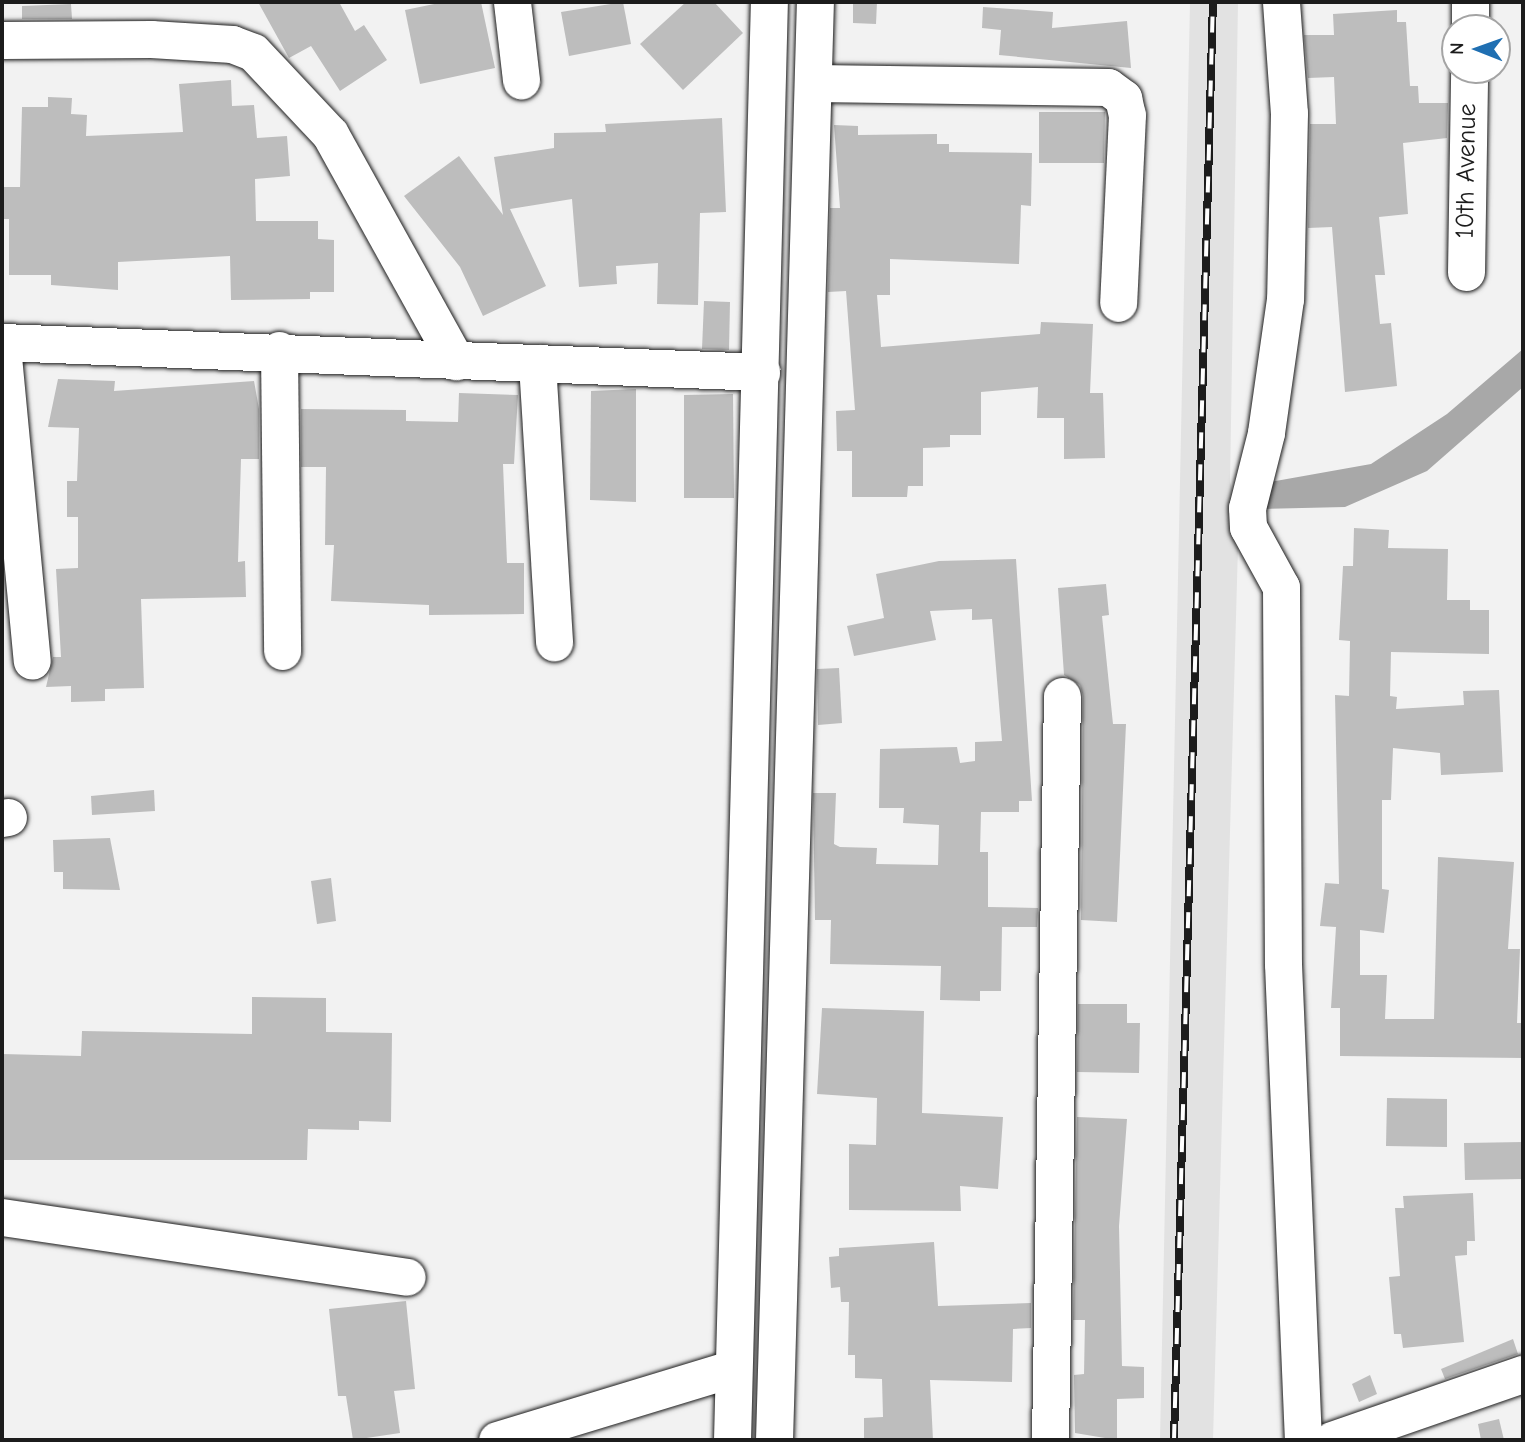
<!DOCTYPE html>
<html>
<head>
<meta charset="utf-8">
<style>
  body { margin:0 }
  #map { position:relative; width:1525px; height:1442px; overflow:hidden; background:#f2f2f2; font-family:"Comic Neue",sans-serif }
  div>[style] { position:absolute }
  .built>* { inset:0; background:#e2e2e2 }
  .water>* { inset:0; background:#a8a8a8 }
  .building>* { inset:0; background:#bdbdbd }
  .roads { filter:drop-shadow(0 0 2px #1c1c1c) drop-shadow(0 0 2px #1c1c1c) }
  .minor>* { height:37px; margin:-18.5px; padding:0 18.5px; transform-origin:18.5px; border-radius:18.5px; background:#fff }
  .rail>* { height:8px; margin-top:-4px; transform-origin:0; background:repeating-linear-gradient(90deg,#fff 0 16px,#1c1c1c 0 32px); box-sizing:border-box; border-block:2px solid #1c1c1c }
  span { translate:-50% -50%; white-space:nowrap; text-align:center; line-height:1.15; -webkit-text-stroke:5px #fff; paint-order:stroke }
  .street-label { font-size:26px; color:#1c1c1c }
  .frame { position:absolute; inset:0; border:4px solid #1c1c1c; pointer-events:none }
  .north { position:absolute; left:1441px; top:14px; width:70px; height:70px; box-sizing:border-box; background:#fff; border:2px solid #a4a4a4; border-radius:50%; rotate:271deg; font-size:19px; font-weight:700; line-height:28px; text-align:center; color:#1c1c1c }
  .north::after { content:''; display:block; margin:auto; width:24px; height:32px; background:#1f6fb2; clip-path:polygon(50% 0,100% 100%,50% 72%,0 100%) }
</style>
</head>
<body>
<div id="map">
  <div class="built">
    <i style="clip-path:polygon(1190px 2px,1238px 2px,1230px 482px,1239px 510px,1213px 1440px,1160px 1440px)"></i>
  </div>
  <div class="water">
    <i style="clip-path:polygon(1523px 349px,1523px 387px,1427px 471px,1345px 507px,1262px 509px,1258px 484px,1371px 464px,1447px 414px)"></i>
  </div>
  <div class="building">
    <i style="clip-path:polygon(258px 2px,339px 2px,355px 31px,364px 25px,387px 60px,340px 91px,311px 46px,289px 58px)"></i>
    <i style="clip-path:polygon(444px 2px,481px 2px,495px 68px,420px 84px,405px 10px)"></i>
    <i style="clip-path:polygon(623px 2px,631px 44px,569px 56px,561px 12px)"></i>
    <i style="clip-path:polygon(686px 2px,714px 2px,743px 33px,683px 90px,640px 44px)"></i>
    <i style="clip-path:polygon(853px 2px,877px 2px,876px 24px,853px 23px)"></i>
    <i style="clip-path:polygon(71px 4px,72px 19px,22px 19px,22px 6px)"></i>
    <i style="clip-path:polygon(983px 7px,1053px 12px,1052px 28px,1127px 21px,1131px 68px,999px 55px,1001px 30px,982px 28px)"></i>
    <i style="clip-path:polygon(1397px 10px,1397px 22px,1406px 22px,1410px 86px,1418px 86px,1419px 103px,1448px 103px,1447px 138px,1403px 143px,1408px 214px,1379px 217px,1385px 275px,1375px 275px,1380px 324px,1391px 323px,1397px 386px,1345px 392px,1332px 227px,1308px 228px,1310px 124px,1336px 124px,1334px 77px,1308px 78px,1304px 35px,1334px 35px,1333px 14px)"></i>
    <i style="clip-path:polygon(231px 80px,232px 106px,254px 105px,257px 138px,287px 136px,290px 176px,255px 179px,256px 221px,318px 221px,318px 239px,334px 240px,334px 292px,310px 292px,310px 299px,231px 300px,230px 256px,118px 262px,118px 290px,51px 285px,51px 275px,9px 275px,9px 219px,2px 219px,2px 187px,20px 187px,22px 107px,48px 107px,48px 97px,72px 98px,71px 114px,87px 115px,86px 136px,183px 132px,179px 84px)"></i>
    <i style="clip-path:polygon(1039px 112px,1105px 112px,1104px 163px,1039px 163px)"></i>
    <i style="clip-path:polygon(722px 118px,726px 212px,700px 213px,698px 305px,657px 304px,658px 263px,616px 266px,617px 284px,579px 287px,572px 199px,510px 209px,546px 286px,483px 316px,460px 267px,404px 196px,459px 156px,503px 215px,494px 157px,554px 148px,554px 133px,606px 132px,605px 124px)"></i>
    <i style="clip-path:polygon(834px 125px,858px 126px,858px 135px,937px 134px,937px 144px,949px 144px,949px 152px,1032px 153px,1031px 206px,1021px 205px,1019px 264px,890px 259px,890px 295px,877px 295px,881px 347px,1040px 334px,1041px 322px,1093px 324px,1090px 393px,1103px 393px,1105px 458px,1064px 459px,1064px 418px,1037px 418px,1038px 387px,981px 392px,981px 435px,950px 435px,950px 447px,923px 448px,923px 486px,908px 486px,907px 497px,852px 497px,852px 451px,837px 451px,836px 411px,855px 410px,846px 291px,828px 292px,830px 208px,840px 208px)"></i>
    <i style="clip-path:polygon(704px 301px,730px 302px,729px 350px,702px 349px)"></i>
    <i style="clip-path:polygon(58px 379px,115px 381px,114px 391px,254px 381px,259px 409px,259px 459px,241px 459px,238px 562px,245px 561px,246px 597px,141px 599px,144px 688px,105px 689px,105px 701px,71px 702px,71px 686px,46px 687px,53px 657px,61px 657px,56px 569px,78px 568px,78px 517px,67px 517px,67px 481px,77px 481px,79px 428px,48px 427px)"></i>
    <i style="clip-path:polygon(636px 389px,636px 502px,590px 500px,591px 391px)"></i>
    <i style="clip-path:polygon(459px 393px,518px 395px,514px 464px,503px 464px,507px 563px,524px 563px,524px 614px,429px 615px,429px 605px,331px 601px,334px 545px,325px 545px,326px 467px,301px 467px,301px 409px,406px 410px,406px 421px,458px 422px)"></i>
    <i style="clip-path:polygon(733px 394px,734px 498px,684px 498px,684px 395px)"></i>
    <i style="clip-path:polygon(1354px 528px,1389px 530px,1388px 548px,1448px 549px,1447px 600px,1470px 600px,1470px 610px,1489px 610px,1489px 654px,1391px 652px,1390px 696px,1397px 697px,1396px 709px,1464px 705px,1463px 691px,1499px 690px,1503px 772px,1441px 775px,1440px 753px,1393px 748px,1391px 800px,1382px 800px,1382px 889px,1389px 890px,1384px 933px,1360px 930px,1360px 975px,1387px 975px,1385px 1019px,1434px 1019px,1438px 857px,1514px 862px,1508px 949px,1520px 949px,1517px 1023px,1523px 1023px,1523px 1058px,1340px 1056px,1340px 1008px,1331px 1008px,1336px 927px,1320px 926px,1325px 883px,1339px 884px,1335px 695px,1349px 696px,1350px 641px,1339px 640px,1343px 566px,1353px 566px)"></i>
    <i style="clip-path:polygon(1016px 559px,1032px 801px,1019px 801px,1019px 812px,981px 812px,980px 852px,988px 852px,988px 907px,1038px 908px,1037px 927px,1002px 927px,1001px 991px,980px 991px,980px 1001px,940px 1000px,941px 966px,830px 964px,831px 920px,815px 920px,813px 793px,836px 793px,834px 844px,840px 847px,877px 848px,876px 864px,938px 865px,939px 825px,903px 823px,904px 808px,879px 808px,880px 749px,957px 747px,960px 763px,975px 761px,975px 742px,1002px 741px,992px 619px,972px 620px,972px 609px,930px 611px,936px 640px,854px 656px,847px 626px,884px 618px,876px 574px,939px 561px)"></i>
    <i style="clip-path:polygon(1106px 584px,1109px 615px,1102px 616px,1113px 724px,1126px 724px,1117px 922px,1081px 920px,1083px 696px,1080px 685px,1064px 675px,1058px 588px)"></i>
    <i style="clip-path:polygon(839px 668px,842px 723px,818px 725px,817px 669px)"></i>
    <i style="clip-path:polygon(154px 790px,155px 811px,92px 815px,91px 796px)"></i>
    <i style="clip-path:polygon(110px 838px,120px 890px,63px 889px,63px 872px,54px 872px,53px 840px)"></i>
    <i style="clip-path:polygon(331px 878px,336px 921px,317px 924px,311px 881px)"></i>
    <i style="clip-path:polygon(252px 997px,326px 998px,326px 1032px,392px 1033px,391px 1122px,359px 1121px,359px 1130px,308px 1129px,307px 1160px,2px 1160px,2px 1054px,81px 1056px,82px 1031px,252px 1034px)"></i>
    <i style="clip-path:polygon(1078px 1004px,1127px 1004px,1127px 1023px,1140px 1023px,1139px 1073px,1077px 1072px)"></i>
    <i style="clip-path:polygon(822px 1008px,924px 1011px,922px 1113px,1003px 1117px,998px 1189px,960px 1186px,961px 1211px,849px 1210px,849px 1144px,876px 1145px,877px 1098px,817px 1094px)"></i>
    <i style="clip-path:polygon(1387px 1098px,1447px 1099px,1447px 1147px,1386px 1146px)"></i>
    <i style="clip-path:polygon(1077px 1117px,1127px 1119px,1119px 1226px,1122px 1366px,1144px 1367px,1144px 1398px,1117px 1399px,1117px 1440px,1075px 1433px,1074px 1375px,1084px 1374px,1085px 1320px,1073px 1320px)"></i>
    <i style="clip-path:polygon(1523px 1142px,1523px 1179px,1465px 1180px,1464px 1143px)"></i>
    <i style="clip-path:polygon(1473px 1193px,1475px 1241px,1467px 1241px,1467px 1255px,1455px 1256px,1464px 1342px,1403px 1348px,1401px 1334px,1394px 1334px,1389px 1277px,1400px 1276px,1395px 1208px,1404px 1208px,1403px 1196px)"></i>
    <i style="clip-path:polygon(934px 1242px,938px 1306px,1031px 1303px,1031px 1328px,1013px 1329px,1012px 1382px,930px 1380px,933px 1440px,864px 1440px,864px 1418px,883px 1417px,882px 1379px,855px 1378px,855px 1355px,848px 1355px,849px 1302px,841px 1302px,840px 1287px,831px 1288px,829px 1257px,839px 1256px,839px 1248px)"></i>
    <i style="clip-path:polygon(406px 1301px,415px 1389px,394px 1391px,400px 1433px,353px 1440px,346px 1396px,338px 1396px,329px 1309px)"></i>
    <i style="clip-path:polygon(1513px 1339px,1518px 1354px,1445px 1379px,1441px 1369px)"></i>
    <i style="clip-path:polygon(1370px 1375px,1377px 1394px,1359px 1402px,1352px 1384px)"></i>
    <i style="clip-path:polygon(1499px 1419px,1504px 1440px,1481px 1440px,1478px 1424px)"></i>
  </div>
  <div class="roads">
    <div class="minor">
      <i style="left:512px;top:2px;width:79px;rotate:83.4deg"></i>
      <i style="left:1281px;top:2px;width:111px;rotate:85.9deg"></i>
      <i style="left:1289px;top:113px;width:186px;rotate:91.2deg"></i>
      <i style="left:1285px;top:299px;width:135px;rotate:98.1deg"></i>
      <i style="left:1266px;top:433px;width:77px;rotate:104.2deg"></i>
      <i style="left:1247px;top:508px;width:19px;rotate:87deg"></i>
      <i style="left:1248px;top:527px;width:68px;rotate:61.2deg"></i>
      <i style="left:1281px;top:587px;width:377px;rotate:89.7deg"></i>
      <i style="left:1283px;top:964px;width:476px;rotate:87.6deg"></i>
      <i style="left:1470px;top:28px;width:26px;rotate:-90deg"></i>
      <i style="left:2px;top:40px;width:149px;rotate:-0.4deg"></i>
      <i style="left:151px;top:39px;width:81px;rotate:3.5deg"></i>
      <i style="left:232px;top:44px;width:22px;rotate:21deg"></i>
      <i style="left:253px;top:52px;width:112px;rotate:46.8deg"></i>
      <i style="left:330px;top:134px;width:260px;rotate:61deg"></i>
      <i style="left:814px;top:83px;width:294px;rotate:0.8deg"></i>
      <i style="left:1108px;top:87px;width:19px;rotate:36deg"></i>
      <i style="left:1123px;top:98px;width:17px;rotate:77deg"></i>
      <i style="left:1127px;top:115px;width:188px;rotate:92.7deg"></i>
      <i style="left:1466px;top:272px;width:202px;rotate:-89.1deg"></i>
      <i style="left:2px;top:342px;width:760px;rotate:2.26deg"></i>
      <i style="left:2px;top:346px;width:316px;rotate:84.6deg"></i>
      <i style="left:279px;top:350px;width:301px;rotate:89.4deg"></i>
      <i style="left:537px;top:363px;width:280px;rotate:86.5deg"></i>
      <i style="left:2px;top:818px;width:6px;rotate:-9deg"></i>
      <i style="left:2px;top:1217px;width:409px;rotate:8.4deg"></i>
      <i style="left:497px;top:1440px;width:245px;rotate:-16.9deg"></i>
      <i style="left:732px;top:1440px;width:1438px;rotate:-88.53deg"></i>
      <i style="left:774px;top:1440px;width:1439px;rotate:-88.37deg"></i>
      <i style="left:1050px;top:1440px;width:744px;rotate:-89.08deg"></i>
      <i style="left:1332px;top:1440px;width:202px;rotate:-19.1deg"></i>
    </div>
  </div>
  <div class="rail">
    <i style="left:1174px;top:1440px;width:1439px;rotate:-88.45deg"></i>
  </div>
  <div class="street-label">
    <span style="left:1467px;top:171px;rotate:-89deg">10th Avenue</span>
  </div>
  <div class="frame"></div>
  <div class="north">N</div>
</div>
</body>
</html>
